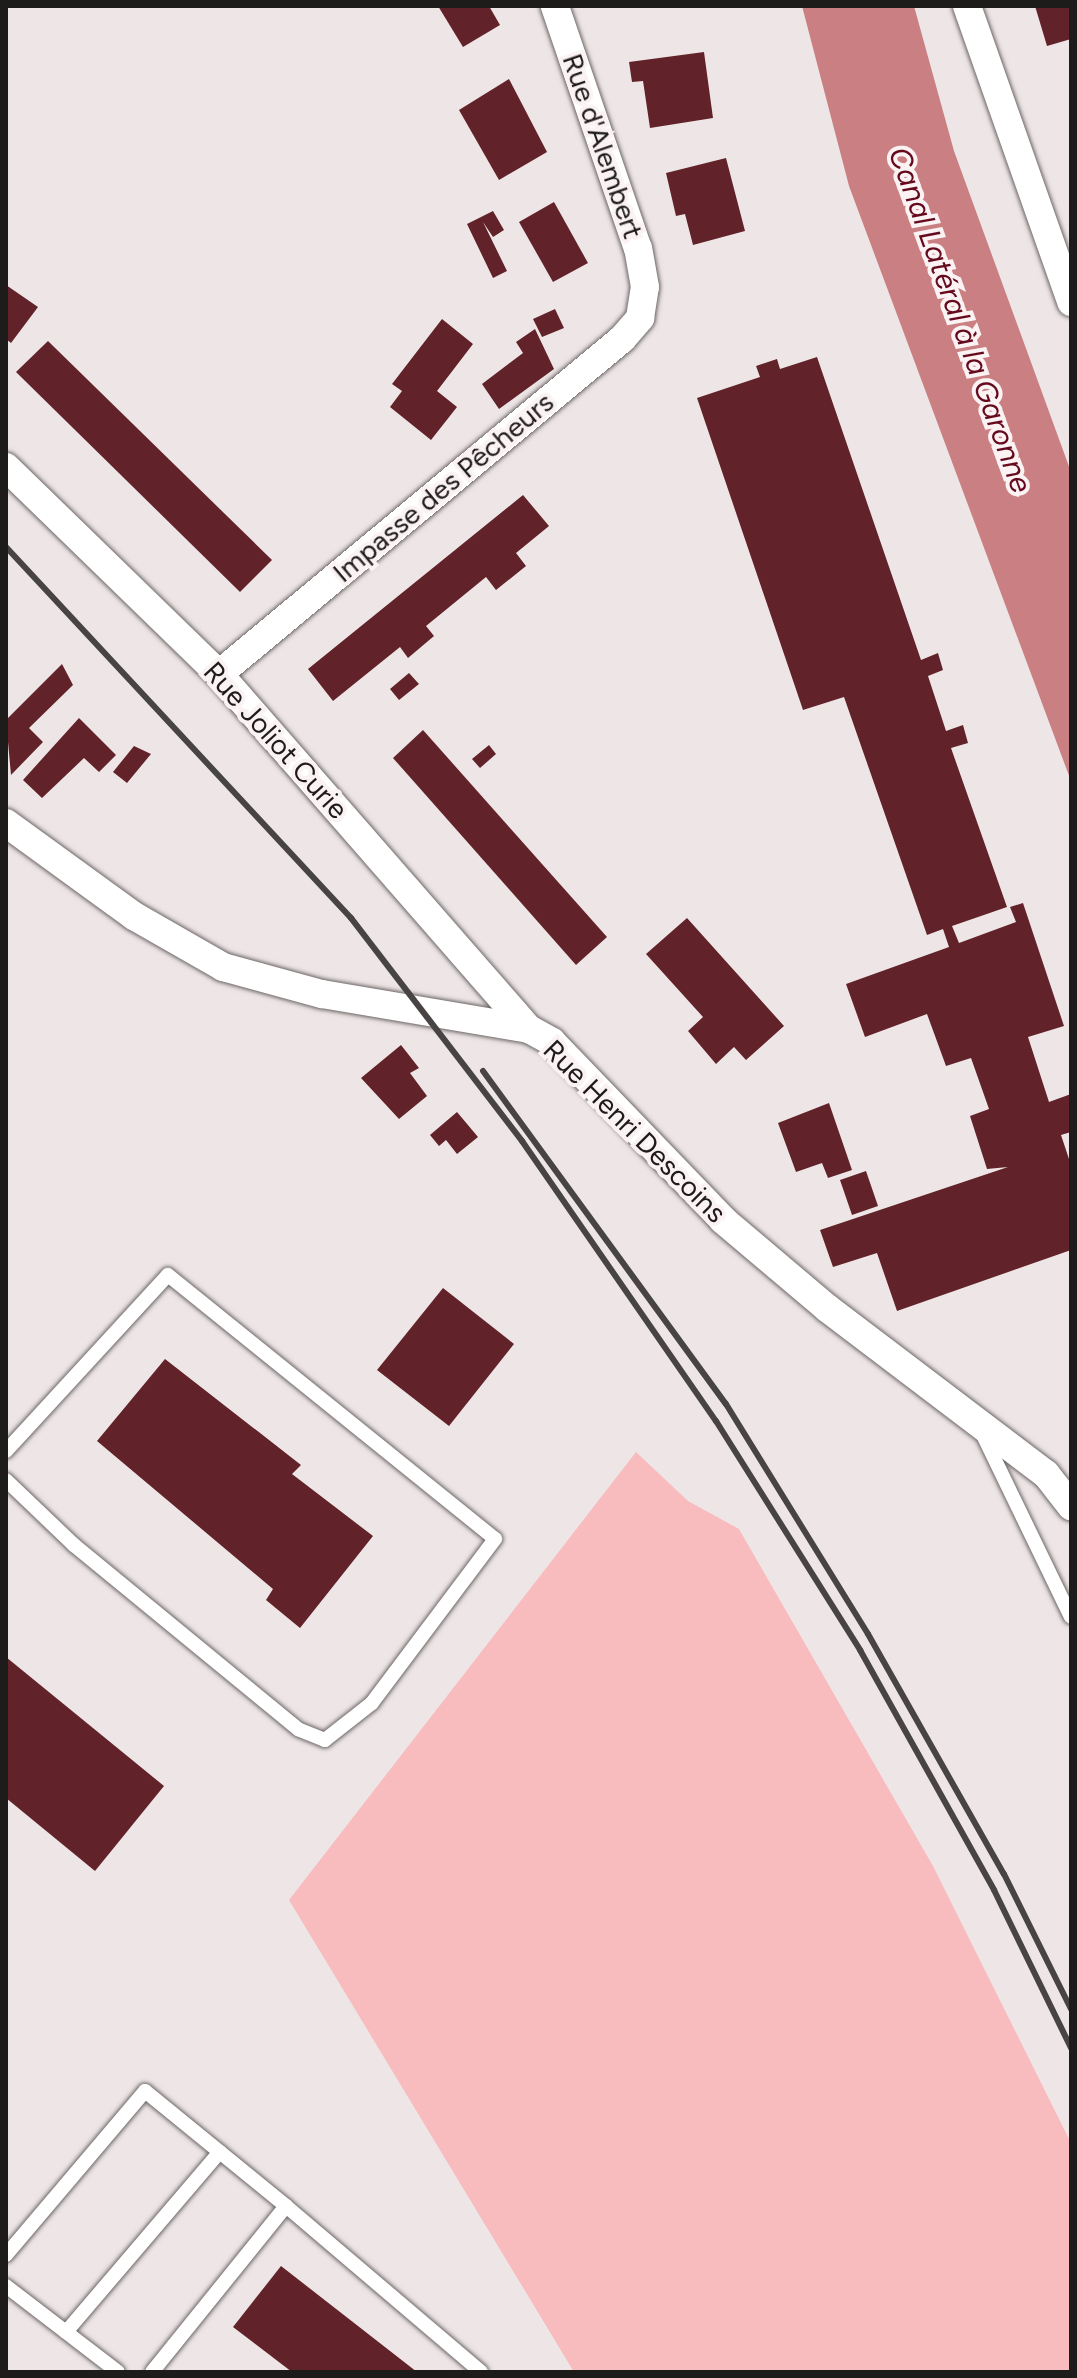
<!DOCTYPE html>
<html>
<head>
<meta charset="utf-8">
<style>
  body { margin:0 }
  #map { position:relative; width:1077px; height:2378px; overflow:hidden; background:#eee6e6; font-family:Figtree,sans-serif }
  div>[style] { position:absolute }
  .green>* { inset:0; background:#f8bcbe }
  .water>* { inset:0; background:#ca8083 }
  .building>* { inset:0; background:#622229 }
  .roads { filter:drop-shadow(0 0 2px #6d6666) drop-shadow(0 0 2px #6d6666) }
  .lane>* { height:14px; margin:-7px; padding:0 7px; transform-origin:7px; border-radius:7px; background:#fff }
  .street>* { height:28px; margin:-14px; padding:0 14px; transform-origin:14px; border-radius:14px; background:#fff }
  .rail>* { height:6px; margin:-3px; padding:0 3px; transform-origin:3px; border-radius:3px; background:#484444 }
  span { translate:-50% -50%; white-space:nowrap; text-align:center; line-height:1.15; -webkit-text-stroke:8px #fbf3f3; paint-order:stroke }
  .street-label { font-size:28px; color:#1e1b1b }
  .water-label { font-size:30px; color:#65091d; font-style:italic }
  .frame { position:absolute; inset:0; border:8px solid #1e1b1b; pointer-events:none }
</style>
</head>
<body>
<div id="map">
  <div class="green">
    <i style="clip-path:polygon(636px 1452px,688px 1501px,739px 1529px,933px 1866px,1071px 2143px,1071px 2372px,574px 2372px,289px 1900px)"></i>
  </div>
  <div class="water">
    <i style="clip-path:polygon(802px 6px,914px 6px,954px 151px,1071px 472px,1071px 781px,849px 186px)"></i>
  </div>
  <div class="building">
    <i style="clip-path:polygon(438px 6px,489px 6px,500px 25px,463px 47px)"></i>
    <i style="clip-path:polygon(1035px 6px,1071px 6px,1071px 39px,1047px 46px)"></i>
    <i style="clip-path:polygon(704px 52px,713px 118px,650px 128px,643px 81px,632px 82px,629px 62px)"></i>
    <i style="clip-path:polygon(509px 79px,547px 152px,499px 180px,459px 110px)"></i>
    <i style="clip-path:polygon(726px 158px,745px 231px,693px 245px,685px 214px,676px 216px,666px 173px)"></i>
    <i style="clip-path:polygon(554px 202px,588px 263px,553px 282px,519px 222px)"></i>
    <i style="clip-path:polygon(493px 211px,504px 230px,493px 237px,483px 222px,507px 271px,493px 278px,467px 224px)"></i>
    <i style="clip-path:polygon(6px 285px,38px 307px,11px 343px,6px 339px)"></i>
    <i style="clip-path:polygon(555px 309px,564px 328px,542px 337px,533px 319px)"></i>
    <i style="clip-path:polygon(442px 319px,473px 344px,437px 391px,457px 407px,431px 440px,390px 407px,402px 391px,392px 384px)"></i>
    <i style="clip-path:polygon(535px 329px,554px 369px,499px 409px,482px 384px,523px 353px,516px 342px)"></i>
    <i style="clip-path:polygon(48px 341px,272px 560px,240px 592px,16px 372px)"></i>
    <i style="clip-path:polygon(817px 357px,921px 660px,938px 653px,943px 670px,928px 676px,946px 731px,963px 725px,968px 743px,951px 748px,1007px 907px,952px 926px,959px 943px,1016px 922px,1010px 907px,1023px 903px,1064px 1026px,1028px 1037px,1049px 1102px,1071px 1094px,1071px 1132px,1061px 1135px,1071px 1165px,1071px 1250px,897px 1311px,877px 1253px,833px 1267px,820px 1230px,1008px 1167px,987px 1169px,970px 1116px,989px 1109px,971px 1058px,946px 1066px,927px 1014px,865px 1037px,846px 984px,949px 947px,943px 929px,927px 935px,844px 697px,803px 710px,697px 398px,760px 377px,756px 366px,777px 359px,780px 369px)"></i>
    <i style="clip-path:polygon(523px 495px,549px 526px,516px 553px,526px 566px,496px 590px,486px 577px,426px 626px,434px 636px,408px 658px,400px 647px,333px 701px,308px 669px)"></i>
    <i style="clip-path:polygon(62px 664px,73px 685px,29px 728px,43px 742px,11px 775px,6px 720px)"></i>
    <i style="clip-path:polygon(409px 673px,419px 684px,399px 700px,390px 689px)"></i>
    <i style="clip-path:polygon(79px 718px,116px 755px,99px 772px,84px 758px,42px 798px,23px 780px)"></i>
    <i style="clip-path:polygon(423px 730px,607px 937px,576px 965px,393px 758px)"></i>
    <i style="clip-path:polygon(489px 745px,496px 754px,480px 768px,472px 759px)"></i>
    <i style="clip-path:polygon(134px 746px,151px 754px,127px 783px,113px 772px)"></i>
    <i style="clip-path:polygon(687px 918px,784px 1026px,746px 1060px,734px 1047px,716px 1064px,688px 1031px,703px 1017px,646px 954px)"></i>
    <i style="clip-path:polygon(401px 1045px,419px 1068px,410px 1073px,427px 1096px,399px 1119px,361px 1078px)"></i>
    <i style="clip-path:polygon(829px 1103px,852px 1170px,828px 1178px,822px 1163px,796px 1172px,778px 1123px)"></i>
    <i style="clip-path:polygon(457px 1112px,478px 1137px,457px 1154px,446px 1140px,439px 1146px,430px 1135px)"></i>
    <i style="clip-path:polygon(866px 1171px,878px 1206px,852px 1215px,840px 1180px)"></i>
    <i style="clip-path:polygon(443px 1288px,514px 1344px,449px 1426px,377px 1370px)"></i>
    <i style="clip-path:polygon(165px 1359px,301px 1465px,292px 1474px,373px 1536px,300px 1628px,266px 1600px,273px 1589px,97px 1441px)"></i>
    <i style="clip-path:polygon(6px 1657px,164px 1786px,95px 1871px,6px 1798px)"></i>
    <i style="clip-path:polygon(281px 2266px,417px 2372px,292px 2372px,233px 2327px)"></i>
  </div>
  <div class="roads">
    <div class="lane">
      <i style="left:982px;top:1433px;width:204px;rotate:64.2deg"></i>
      <i style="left:6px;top:1451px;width:239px;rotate:-47.4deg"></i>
      <i style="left:168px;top:1275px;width:420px;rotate:38.9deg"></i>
      <i style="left:495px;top:1539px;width:205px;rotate:126.9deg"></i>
      <i style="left:372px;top:1703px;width:60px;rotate:141.8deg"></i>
      <i style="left:325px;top:1740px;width:29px;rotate:-158deg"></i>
      <i style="left:298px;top:1729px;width:290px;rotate:-140.6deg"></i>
      <i style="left:74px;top:1545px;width:94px;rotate:-136.3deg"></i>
      <i style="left:286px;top:2206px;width:256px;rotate:40.4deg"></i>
      <i style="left:6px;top:2255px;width:215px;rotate:-49.7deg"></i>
      <i style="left:145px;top:2091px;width:182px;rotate:39.2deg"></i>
      <i style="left:286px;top:2206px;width:213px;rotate:128.9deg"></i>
      <i style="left:6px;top:2286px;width:141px;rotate:37.5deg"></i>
      <i style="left:66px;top:2332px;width:237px;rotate:-49.5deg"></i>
    </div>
    <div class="street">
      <i style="left:967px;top:6px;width:314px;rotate:70.6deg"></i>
      <i style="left:6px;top:467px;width:297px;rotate:44.2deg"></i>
      <i style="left:219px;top:674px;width:471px;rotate:48.9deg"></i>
      <i style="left:219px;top:674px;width:524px;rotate:-39.74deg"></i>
      <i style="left:622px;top:339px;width:28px;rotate:-49deg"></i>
      <i style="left:640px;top:318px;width:31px;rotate:-81deg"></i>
      <i style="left:645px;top:287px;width:39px;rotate:-100deg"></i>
      <i style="left:638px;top:249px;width:257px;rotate:-108.9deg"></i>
      <i style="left:6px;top:823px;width:158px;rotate:36deg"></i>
      <i style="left:134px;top:916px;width:103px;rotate:29.8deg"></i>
      <i style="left:223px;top:967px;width:103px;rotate:15.3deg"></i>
      <i style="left:322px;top:994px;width:210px;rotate:9.6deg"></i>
      <i style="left:529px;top:1029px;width:26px;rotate:29deg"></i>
      <i style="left:552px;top:1042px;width:247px;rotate:46.1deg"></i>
      <i style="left:723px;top:1220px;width:136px;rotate:40.2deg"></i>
      <i style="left:827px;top:1308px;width:275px;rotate:37.2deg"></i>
      <i style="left:1046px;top:1474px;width:41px;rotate:52deg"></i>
    </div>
  </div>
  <div class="rail">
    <i style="left:6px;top:547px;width:507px;rotate:47.08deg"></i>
    <i style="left:351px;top:918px;width:281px;rotate:52.5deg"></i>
    <i style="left:522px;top:1141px;width:341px;rotate:55.3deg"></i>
    <i style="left:716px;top:1421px;width:271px;rotate:57.8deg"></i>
    <i style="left:860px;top:1650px;width:275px;rotate:60.8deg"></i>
    <i style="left:994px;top:1890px;width:176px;rotate:64deg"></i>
    <i style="left:483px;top:1071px;width:412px;rotate:53.9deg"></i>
    <i style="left:726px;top:1404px;width:270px;rotate:58.3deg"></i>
    <i style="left:868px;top:1634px;width:276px;rotate:60.5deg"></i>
    <i style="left:1004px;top:1874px;width:151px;rotate:63.6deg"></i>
  </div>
  <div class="street-label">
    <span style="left:603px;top:146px;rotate:71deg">Rue d'Alembert</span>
    <span style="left:443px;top:487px;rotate:-40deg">Impasse des Pêcheurs</span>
    <span style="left:276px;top:740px;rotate:48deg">Rue Joliot Curie</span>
    <span style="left:635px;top:1131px;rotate:45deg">Rue Henri Descoins</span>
  </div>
  <div class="water-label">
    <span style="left:960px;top:320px;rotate:70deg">Canal Latéral à la Garonne</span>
  </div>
  <div class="frame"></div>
</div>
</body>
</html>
